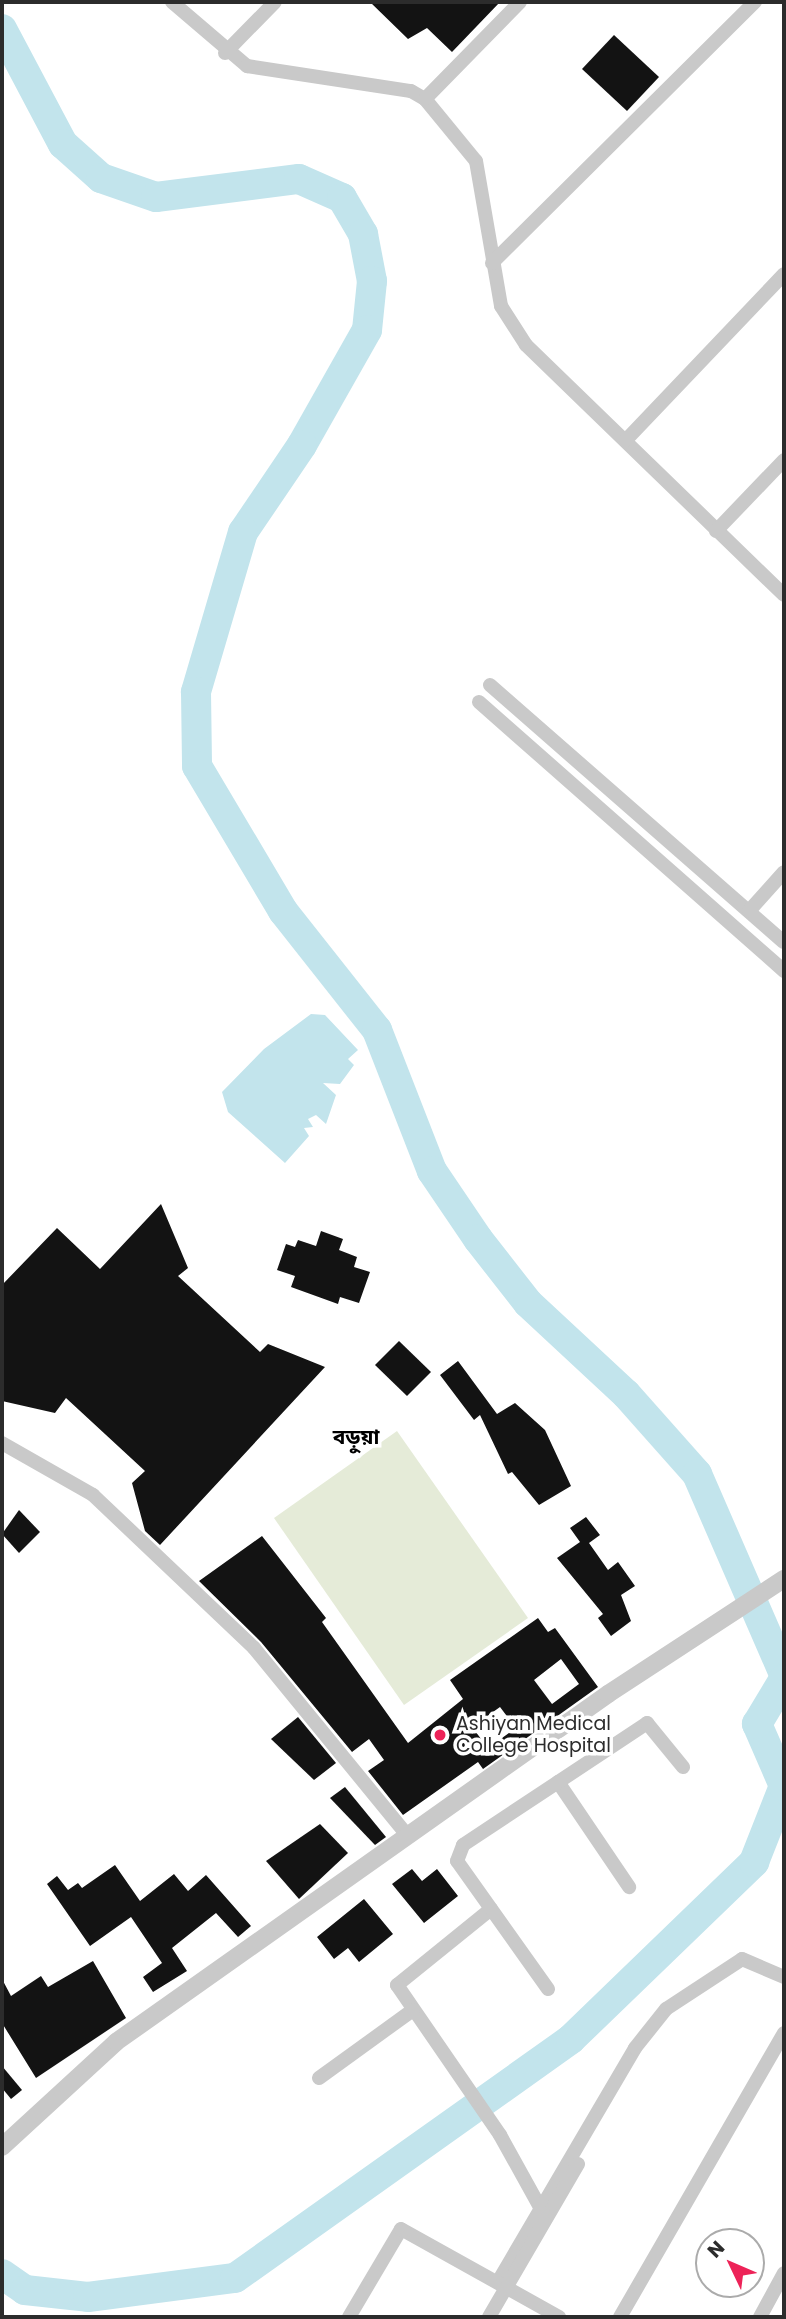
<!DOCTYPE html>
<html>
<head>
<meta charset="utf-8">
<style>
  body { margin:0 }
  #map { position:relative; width:786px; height:2319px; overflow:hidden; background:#fff; font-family:Poppins,"Noto Sans Bengali",sans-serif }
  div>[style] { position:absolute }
  .green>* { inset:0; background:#e5ebd8 }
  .water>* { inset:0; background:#c2e4ec }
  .river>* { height:30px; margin:-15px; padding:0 15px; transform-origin:15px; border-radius:15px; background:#c2e4ec }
  .building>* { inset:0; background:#131313 }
  .minor>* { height:14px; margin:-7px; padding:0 7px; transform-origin:7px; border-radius:7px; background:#c9c9c9 }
  .tertiary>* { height:18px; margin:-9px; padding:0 9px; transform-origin:9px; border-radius:9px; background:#c9c9c9 }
  .dots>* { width:19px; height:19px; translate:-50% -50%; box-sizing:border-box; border:4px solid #fff; border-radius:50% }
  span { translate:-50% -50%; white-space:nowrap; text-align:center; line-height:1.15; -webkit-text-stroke:7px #fff; paint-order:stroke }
  .poi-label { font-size:19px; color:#2c2c2c }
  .left { translate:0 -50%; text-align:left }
  .neighbourhood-label { font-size:21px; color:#000; font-weight:700 }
  .frame { position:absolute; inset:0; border:4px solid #2c2c2c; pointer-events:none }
  .north { position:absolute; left:695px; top:2228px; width:70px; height:70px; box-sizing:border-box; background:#fff; border:2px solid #ababab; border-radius:50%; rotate:314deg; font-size:19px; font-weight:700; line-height:28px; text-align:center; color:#2c2c2c }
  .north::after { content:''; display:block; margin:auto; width:24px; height:32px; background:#ed2358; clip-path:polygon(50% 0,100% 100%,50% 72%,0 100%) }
</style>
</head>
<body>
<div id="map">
  <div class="green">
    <i style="clip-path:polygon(397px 1431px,528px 1618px,404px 1705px,274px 1518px)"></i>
  </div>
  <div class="water">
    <i style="clip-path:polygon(311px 1014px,325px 1015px,358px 1050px,348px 1059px,354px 1065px,340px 1084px,323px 1083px,336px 1095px,326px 1124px,316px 1115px,308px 1119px,313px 1127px,304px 1128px,309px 1136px,285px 1163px,228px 1112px,222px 1092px,264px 1049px)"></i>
  </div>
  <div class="river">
    <i style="left:2px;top:29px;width:130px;rotate:62.1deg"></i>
    <i style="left:63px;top:144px;width:51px;rotate:41.8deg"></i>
    <i style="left:101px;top:178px;width:58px;rotate:19.1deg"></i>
    <i style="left:156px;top:197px;width:144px;rotate:-7.2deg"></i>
    <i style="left:299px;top:179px;width:47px;rotate:23.8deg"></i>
    <i style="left:342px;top:198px;width:42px;rotate:59.7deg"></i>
    <i style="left:363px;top:234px;width:48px;rotate:79.2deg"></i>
    <i style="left:372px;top:281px;width:49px;rotate:95.8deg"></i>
    <i style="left:367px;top:330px;width:132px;rotate:119.5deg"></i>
    <i style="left:302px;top:445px;width:105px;rotate:124.1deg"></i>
    <i style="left:243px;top:532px;width:167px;rotate:106.4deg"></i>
    <i style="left:196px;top:692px;width:74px;rotate:89.2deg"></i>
    <i style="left:197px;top:766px;width:169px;rotate:59.3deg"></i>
    <i style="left:283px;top:911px;width:152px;rotate:51.7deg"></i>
    <i style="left:377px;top:1030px;width:151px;rotate:68.7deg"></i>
    <i style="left:432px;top:1171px;width:82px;rotate:55.9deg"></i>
    <i style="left:478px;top:1239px;width:81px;rotate:52deg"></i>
    <i style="left:528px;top:1303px;width:134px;rotate:42.9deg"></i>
    <i style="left:626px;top:1394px;width:107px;rotate:48.4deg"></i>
    <i style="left:697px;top:1474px;width:218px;rotate:66.5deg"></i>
    <i style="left:2px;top:2274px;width:28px;rotate:35deg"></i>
    <i style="left:25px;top:2290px;width:63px;rotate:6.3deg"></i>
    <i style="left:88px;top:2297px;width:148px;rotate:-7.4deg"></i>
    <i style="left:235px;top:2278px;width:412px;rotate:-35.4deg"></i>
    <i style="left:571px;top:2039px;width:255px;rotate:-44deg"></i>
    <i style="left:754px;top:1862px;width:82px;rotate:-68.5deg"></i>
    <i style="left:784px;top:1786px;width:68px;rotate:-113.5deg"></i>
    <i style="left:757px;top:1724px;width:52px;rotate:-59deg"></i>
  </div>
  <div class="building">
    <i style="clip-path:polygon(370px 2px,500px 2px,452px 52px,427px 28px,408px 39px)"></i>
    <i style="clip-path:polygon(614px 35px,659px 77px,627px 111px,582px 69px)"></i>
    <i style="clip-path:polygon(161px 1204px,188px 1268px,178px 1276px,260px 1352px,268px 1344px,325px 1367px,160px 1545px,145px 1531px,132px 1483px,145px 1471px,66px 1398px,55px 1413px,2px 1401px,2px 1285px,57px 1228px,100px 1269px)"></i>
    <i style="clip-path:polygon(321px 1231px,343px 1239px,339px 1250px,357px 1257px,354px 1267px,370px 1272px,359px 1303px,340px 1297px,338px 1304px,291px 1287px,295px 1276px,277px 1270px,286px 1244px,295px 1247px,298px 1240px,316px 1246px)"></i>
    <i style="clip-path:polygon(399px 1341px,431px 1372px,407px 1396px,375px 1365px)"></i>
    <i style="clip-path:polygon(458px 1361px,497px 1414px,515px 1403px,545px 1430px,571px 1486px,539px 1505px,512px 1472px,508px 1474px,480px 1415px,474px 1420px,440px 1375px)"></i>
    <i style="clip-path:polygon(19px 1510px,40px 1532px,19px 1553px,2px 1534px)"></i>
    <i style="clip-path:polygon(586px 1517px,600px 1535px,589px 1543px,608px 1570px,618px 1562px,635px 1586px,621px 1595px,631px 1621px,611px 1636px,598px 1618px,603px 1614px,557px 1558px,580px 1542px,570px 1528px)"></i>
    <i style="clip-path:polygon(evenodd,262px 1536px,326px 1618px,322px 1622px,408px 1743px,463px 1699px,450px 1680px,538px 1618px,548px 1632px,555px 1628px,598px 1687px,483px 1769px,478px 1762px,403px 1815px,368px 1771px,384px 1760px,369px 1739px,352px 1752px,261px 1642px,199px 1581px,262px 1536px,561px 1659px,579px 1684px,552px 1704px,534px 1680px,561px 1659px,262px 1536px,500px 1707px,516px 1728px,488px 1748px,472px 1727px,500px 1707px)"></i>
    <i style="clip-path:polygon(298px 1717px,336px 1763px,314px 1780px,271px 1739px)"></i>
    <i style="clip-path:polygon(345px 1787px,386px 1837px,375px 1845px,330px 1798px)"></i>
    <i style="clip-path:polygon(320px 1824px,348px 1853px,299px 1899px,266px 1861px)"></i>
    <i style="clip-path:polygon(115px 1865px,140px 1901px,174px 1874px,188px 1891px,206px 1875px,251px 1926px,238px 1937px,216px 1913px,172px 1948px,187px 1971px,153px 1992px,143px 1977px,162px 1963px,131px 1917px,90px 1946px,47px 1884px,57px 1876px,68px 1890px,78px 1883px,82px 1888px)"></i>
    <i style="clip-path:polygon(412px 1869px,422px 1881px,437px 1869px,458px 1896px,424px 1923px,392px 1884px)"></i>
    <i style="clip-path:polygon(364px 1899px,393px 1934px,359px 1962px,348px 1948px,334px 1959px,317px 1937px)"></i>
    <i style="clip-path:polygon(93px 1961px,126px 2018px,36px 2078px,2px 2023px,2px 1979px,11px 1996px,41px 1976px,48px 1987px)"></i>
    <i style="clip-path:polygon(2px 2066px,22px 2090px,11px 2099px,2px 2088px)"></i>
  </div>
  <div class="minor">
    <i style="left:172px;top:2px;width:99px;rotate:40.5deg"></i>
    <i style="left:247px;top:66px;width:166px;rotate:8.7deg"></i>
    <i style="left:411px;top:91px;width:16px;rotate:30deg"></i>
    <i style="left:425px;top:99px;width:80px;rotate:50.6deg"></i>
    <i style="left:476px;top:161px;width:147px;rotate:80.2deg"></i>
    <i style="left:501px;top:306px;width:46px;rotate:57.3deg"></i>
    <i style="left:526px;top:345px;width:359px;rotate:44.1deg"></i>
    <i style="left:225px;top:53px;width:71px;rotate:-45.6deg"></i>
    <i style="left:425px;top:99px;width:136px;rotate:-45.6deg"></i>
    <i style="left:492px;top:263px;width:371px;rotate:-44.8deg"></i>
    <i style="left:626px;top:440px;width:229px;rotate:-46.4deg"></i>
    <i style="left:716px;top:531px;width:98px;rotate:-46.2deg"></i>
    <i style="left:490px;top:685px;width:390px;rotate:41.2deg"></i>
    <i style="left:479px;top:702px;width:407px;rotate:41.4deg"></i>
    <i style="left:749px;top:911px;width:52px;rotate:-48.1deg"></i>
    <i style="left:2px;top:1443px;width:105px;rotate:29.7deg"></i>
    <i style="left:93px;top:1495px;width:222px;rotate:43.5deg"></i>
    <i style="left:254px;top:1648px;width:242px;rotate:50.7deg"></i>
    <i style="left:558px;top:1782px;width:127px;rotate:55.9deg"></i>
    <i style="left:491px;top:1909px;width:121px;rotate:141deg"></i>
    <i style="left:397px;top:1985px;width:182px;rotate:55.5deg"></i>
    <i style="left:500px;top:2135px;width:95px;rotate:61deg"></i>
    <i style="left:548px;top:1989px;width:157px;rotate:-125.4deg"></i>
    <i style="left:457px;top:1861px;width:17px;rotate:-69deg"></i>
    <i style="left:463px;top:1845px;width:221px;rotate:-33.5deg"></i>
    <i style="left:647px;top:1723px;width:57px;rotate:50.7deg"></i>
    <i style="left:319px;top:2078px;width:116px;rotate:-35.9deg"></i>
    <i style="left:499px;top:2280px;width:269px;rotate:-59.6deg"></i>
    <i style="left:635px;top:2048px;width:50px;rotate:-51.5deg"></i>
    <i style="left:666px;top:2009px;width:91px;rotate:-33.3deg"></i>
    <i style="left:742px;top:1959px;width:46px;rotate:23.2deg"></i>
    <i style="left:349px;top:2317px;width:102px;rotate:-59.4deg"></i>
    <i style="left:401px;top:2229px;width:181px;rotate:29.1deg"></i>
    <i style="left:489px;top:2317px;width:177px;rotate:-59.8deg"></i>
    <i style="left:620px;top:2317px;width:328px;rotate:-60deg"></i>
    <i style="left:760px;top:2317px;width:50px;rotate:-61.4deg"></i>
  </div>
  <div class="tertiary">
    <i style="left:2px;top:2147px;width:155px;rotate:-42.6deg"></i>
    <i style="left:116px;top:2042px;width:603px;rotate:-35.27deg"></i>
    <i style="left:608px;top:1694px;width:210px;rotate:-33.2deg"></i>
  </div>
  <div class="dots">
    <i style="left:440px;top:1735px;background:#ed2358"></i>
  </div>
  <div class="poi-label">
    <span class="left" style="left:456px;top:1735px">Ashiyan Medical<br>College Hospital</span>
  </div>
  <div class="neighbourhood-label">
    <span style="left:356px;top:1437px">বড়ুয়া</span>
  </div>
  <div class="frame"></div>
  <div class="north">N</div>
</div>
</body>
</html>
